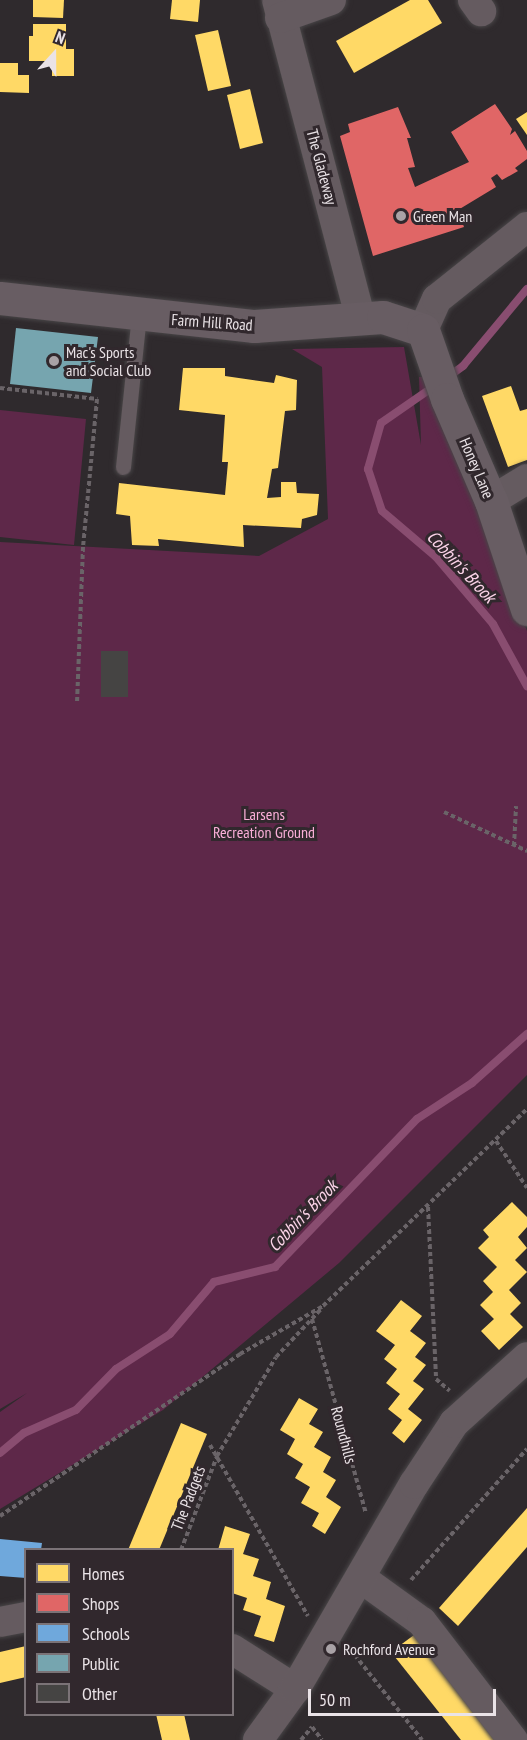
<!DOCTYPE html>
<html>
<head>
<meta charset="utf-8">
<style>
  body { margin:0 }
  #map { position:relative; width:527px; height:1740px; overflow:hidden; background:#2f2a2d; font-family:"PT Sans Narrow",sans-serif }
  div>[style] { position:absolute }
  .green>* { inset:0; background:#5e2849 }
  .homes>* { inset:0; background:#ffd966 }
  .shops>* { inset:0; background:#e06666 }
  .schools>* { inset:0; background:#6fa8dc }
  .public>* { inset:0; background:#76a5af }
  .stream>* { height:8px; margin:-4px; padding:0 4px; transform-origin:4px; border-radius:4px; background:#894d70 }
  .building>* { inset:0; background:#454443 }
  .path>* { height:4px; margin-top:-2px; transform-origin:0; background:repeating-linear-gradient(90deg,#6a6468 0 4.5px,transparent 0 7.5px) }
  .roads { filter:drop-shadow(0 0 2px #484547) drop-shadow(0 0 2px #484547) }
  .lane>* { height:15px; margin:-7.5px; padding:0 7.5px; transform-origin:7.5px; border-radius:7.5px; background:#655b60 }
  .street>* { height:30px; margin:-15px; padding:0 15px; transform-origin:15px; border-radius:15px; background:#655b60 }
  .secondary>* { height:33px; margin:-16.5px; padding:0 16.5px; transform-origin:16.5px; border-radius:16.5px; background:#685d63 }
  .dots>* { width:16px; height:16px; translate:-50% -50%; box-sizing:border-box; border:3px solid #31282d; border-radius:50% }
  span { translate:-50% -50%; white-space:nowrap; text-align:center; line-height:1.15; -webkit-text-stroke:6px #31282d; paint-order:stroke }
  .street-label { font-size:16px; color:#eae3e7 }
  .poi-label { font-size:16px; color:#eae3e7 }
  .left { translate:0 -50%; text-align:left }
  .park-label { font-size:16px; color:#fbafd9 }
  .water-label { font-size:18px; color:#fcd4e9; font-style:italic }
  .legend { position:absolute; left:24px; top:1548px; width:210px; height:168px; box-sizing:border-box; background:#31282d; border:2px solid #7b7377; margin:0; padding:8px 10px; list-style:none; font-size:18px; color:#eae3e7 }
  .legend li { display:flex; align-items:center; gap:12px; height:30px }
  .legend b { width:30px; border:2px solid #7b7377 }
  .north { position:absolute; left:24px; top:24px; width:60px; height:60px; -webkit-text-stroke:4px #31282d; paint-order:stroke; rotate:21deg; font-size:16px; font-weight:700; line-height:24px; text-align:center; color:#eae3e7 }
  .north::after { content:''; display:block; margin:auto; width:21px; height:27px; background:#eae3e7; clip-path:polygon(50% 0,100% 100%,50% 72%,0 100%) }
  .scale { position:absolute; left:308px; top:1689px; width:188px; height:27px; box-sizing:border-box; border:3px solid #eae3e7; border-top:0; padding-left:8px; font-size:18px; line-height:21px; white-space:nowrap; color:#eae3e7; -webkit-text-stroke:4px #31282d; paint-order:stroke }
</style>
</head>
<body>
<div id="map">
  <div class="green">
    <i style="clip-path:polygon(404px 347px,421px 445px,419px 377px,430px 376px,527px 631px,527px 1075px,339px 1263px,163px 1410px,0 1509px,0 1412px,27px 1393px,0 1409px,0 542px,259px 556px,328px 519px,322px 367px,292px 349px)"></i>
    <i style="clip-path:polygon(0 410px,86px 419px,74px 545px,0 537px)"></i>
  </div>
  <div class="homes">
    <i style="clip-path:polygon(33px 0,64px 0,63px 18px,33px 17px)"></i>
    <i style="clip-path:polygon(172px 0,200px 0,198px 22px,170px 19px)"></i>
    <i style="clip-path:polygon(410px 0,428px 0,442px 23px,354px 73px,336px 41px)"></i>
    <i style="clip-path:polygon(33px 24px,66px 24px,66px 49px,74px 49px,74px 76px,52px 76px,52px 61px,29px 61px,29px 36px,33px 36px)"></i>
    <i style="clip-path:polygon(218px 30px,231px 86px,208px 91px,195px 35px)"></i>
    <i style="clip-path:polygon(0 63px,18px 63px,18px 75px,29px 75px,29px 93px,0 92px)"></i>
    <i style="clip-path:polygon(250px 89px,263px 143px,240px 149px,227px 95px)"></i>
    <i style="clip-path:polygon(527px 112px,527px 135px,516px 119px)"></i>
    <i style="clip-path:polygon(183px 368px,225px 368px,225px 376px,274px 383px,276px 375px,297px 380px,296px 410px,285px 411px,278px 468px,272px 469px,267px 498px,281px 497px,281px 482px,296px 482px,297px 493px,319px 494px,317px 515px,302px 519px,301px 528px,243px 525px,244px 547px,158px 539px,159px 546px,132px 545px,130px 516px,116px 514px,119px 483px,225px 495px,228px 462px,222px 462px,225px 415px,179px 410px)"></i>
    <i style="clip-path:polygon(511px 386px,520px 411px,527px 409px,527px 460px,508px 467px,482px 396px)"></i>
    <i style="clip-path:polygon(512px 1202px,527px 1217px,527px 1227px,518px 1237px,527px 1248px,515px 1260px,527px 1272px,509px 1290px,521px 1303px,510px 1314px,523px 1327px,499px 1350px,481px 1331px,494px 1319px,480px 1305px,493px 1292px,483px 1281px,497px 1267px,478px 1248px,489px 1237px,483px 1230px)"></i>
    <i style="clip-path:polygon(401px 1300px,422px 1316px,410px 1331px,426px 1343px,415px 1357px,426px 1365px,413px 1381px,424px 1389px,408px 1409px,422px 1420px,404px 1443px,392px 1433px,402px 1420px,388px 1409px,400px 1394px,386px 1383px,397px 1369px,384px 1359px,395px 1345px,376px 1331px)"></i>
    <i style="clip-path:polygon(299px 1398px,318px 1409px,309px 1424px,323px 1432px,314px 1447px,331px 1457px,323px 1472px,336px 1480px,326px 1497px,341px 1507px,325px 1534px,312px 1526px,319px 1513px,301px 1503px,310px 1487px,295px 1478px,303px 1464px,287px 1454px,295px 1439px,280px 1430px)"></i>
    <i style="clip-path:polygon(181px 1423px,207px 1434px,159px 1550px,128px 1550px)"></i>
    <i style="clip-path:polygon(527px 1508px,527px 1547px,458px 1626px,439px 1608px)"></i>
    <i style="clip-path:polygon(225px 1526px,250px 1534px,243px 1554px,259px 1559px,253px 1576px,271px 1582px,266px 1599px,285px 1606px,274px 1642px,254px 1636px,261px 1616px,243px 1610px,247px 1598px,232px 1593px,232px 1550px,218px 1550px)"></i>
    <i style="clip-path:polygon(414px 1635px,496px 1740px,461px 1740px,391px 1652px)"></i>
    <i style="clip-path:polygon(26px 1646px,26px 1677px,0 1683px,0 1652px)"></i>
    <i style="clip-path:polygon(156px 1714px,184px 1714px,190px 1740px,162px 1740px)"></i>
  </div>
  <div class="shops">
    <i style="clip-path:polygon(495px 104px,512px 129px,510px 135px,515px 131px,527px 151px,527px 159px,515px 168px,518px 171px,502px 180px,497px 174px,491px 178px,496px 187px,458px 210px,464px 227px,373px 256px,340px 136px,350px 132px,348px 124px,398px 107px,411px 138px,407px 138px,415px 167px,408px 168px,415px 187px,469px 162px,451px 132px)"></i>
  </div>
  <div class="schools">
    <i style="clip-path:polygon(0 1539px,42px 1543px,41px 1550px,26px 1550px,26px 1578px,0 1576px)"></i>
  </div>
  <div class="public">
    <i style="clip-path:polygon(16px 328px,98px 337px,91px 393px,10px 384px)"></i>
  </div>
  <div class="stream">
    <i style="left:448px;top:377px;width:19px;rotate:-36deg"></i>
    <i style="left:463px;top:366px;width:100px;rotate:-50.3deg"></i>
    <i style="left:433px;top:387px;width:63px;rotate:145.3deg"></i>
    <i style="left:381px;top:423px;width:48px;rotate:105.8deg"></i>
    <i style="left:368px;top:469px;width:44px;rotate:71.6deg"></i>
    <i style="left:382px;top:511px;width:71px;rotate:40.4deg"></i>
    <i style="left:436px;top:557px;width:88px;rotate:49.6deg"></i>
    <i style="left:493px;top:624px;width:71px;rotate:61.3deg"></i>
    <i style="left:0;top:1453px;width:31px;rotate:-40deg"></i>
    <i style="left:24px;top:1433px;width:57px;rotate:-23.9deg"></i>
    <i style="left:76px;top:1410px;width:57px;rotate:-45.7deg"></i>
    <i style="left:116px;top:1369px;width:64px;rotate:-32.9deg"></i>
    <i style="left:170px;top:1334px;width:68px;rotate:-49.8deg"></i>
    <i style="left:214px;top:1282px;width:63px;rotate:-13.8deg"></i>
    <i style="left:275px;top:1267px;width:205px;rotate:-46.2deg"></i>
    <i style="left:417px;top:1119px;width:66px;rotate:-33.2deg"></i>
    <i style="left:472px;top:1083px;width:74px;rotate:-41.7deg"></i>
  </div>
  <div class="building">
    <i style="clip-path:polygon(101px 651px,128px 651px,128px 697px,101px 697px)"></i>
  </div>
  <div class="path">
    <i style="left:0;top:388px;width:98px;rotate:6.5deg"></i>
    <i style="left:97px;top:399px;width:149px;rotate:95.4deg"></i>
    <i style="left:83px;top:547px;width:156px;rotate:92.2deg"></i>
    <i style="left:444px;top:812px;width:92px;rotate:25.2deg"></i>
    <i style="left:514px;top:846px;width:40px;rotate:-87.1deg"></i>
    <i style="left:496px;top:1141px;width:56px;rotate:56.6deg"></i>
    <i style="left:428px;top:1207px;width:172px;rotate:87.3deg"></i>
    <i style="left:436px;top:1379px;width:18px;rotate:41deg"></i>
    <i style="left:312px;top:1319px;width:202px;rotate:74.5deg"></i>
    <i style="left:210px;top:1445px;width:197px;rotate:60.2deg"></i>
    <i style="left:0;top:1516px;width:290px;rotate:-34deg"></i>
    <i style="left:240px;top:1354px;width:96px;rotate:-30deg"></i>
    <i style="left:323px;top:1306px;width:284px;rotate:-44deg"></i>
    <i style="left:181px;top:1550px;width:101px;rotate:-69deg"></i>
    <i style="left:217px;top:1456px;width:115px;rotate:-59.2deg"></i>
    <i style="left:276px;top:1357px;width:66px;rotate:-46.8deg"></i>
    <i style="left:411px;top:1580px;width:175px;rotate:-48.5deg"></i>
    <i style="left:350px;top:1649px;width:116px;rotate:51.6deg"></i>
    <i style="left:301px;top:1740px;width:17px;rotate:-50deg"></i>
    <i style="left:312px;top:1727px;width:16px;rotate:52deg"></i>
  </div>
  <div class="roads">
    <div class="lane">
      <i style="left:123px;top:467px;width:153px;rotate:-84deg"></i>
    </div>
    <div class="street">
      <i style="left:277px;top:0;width:328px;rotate:75.3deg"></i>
      <i style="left:473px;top:0;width:14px;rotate:54deg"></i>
      <i style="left:280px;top:18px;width:54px;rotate:-19.4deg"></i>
      <i style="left:423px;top:330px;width:34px;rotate:-66deg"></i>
      <i style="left:437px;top:299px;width:115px;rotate:-38.7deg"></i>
      <i style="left:491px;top:501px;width:42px;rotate:-31.4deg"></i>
      <i style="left:361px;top:1578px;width:75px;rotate:35.8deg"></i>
      <i style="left:422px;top:1622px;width:149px;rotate:52.4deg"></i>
      <i style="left:0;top:1622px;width:26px;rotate:-11deg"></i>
      <i style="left:232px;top:1649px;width:75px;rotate:32.4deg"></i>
      <i style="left:258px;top:1740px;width:63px;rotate:-54deg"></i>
      <i style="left:295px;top:1689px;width:237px;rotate:-59.9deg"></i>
      <i style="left:414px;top:1484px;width:73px;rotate:-56.7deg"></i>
      <i style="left:454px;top:1423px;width:98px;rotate:-42.1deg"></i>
    </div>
    <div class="secondary">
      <i style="left:0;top:298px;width:256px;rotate:6.3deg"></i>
      <i style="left:254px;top:326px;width:129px;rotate:-4deg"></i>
      <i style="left:383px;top:317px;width:42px;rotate:18deg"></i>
      <i style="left:423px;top:330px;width:73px;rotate:70.8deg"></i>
      <i style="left:447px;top:399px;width:111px;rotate:66.7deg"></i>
      <i style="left:491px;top:501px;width:114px;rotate:71.6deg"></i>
    </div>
  </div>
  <div class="dots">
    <i style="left:401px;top:216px;background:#a9a2a6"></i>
    <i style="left:54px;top:361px;background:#a9a2a6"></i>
    <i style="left:331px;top:1649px;background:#a9a2a6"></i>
  </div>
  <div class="street-label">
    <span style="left:322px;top:167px;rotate:75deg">The Gladeway</span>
    <span style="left:212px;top:322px;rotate:4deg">Farm Hill Road</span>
    <span style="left:477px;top:468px;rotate:67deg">Honey Lane</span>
    <span style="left:344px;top:1435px;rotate:75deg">Roundhills</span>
    <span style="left:188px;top:1498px;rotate:-69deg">The Padgets</span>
  </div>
  <div class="poi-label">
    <span class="left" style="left:413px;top:216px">Green Man</span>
    <span class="left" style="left:66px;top:361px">Mac's Sports<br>and Social Club</span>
    <span class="left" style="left:343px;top:1649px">Rochford Avenue</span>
  </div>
  <div class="park-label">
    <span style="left:264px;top:823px">Larsens<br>Recreation Ground</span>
  </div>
  <div class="water-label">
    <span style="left:461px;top:567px;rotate:47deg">Cobbin's Brook</span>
    <span style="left:303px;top:1216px;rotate:-46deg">Cobbin's Brook</span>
  </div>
  <ul class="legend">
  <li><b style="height:16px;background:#ffd966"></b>Homes</li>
  <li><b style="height:16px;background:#e06666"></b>Shops</li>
  <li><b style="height:16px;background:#6fa8dc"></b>Schools</li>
  <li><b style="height:16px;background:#76a5af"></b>Public</li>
  <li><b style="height:16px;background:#454443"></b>Other</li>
  </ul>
  <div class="north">N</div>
  <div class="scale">50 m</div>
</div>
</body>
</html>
